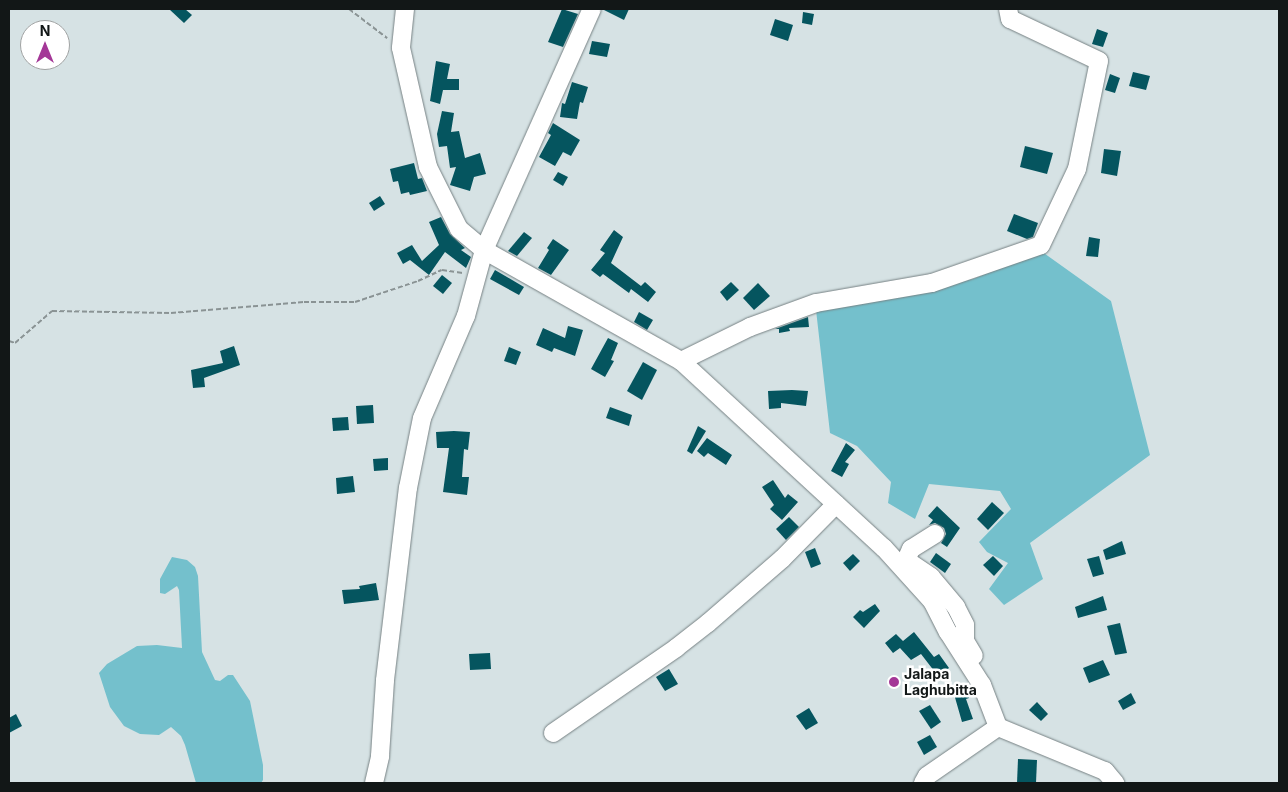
<!DOCTYPE html>
<html>
<head>
<meta charset="utf-8">
<style>
  body { margin:0 }
  #map { position:relative; width:1288px; height:792px; overflow:hidden; background:#d6e2e4; font-family:Inter,sans-serif }
  div>[style] { position:absolute }
  .green>* { inset:0; background:#74c0cc }
  .building>* { inset:0; background:#05555f }
  .path>* { height:2px; margin-top:-1px; transform-origin:0; background:repeating-linear-gradient(90deg,#8a9394 0 5px,transparent 0 7.5px) }
  .roads { filter:drop-shadow(0 0 1px #768183) drop-shadow(0 0 1px #768183) }
  .minor>* { height:18px; margin:-9px; padding:0 9px; transform-origin:9px; border-radius:9px; background:#fff }
  .dots>* { width:14px; height:14px; translate:-50% -50%; box-sizing:border-box; border:2px solid #fff; border-radius:50% }
  span { translate:-50% -50%; white-space:nowrap; text-align:center; line-height:1.15; -webkit-text-stroke:5px #fff; paint-order:stroke }
  .poi-label { font-size:14px; color:#121717; font-weight:700 }
  .left { translate:0 -50%; text-align:left }
  .frame { position:absolute; inset:0; border:10px solid #121717; pointer-events:none }
  .north { position:absolute; left:20px; top:20px; width:50px; height:50px; box-sizing:border-box; background:#fff; border:1px solid #a0a2a2; border-radius:50%; rotate:0deg; font-size:14px; font-weight:700; line-height:20px; text-align:center; color:#121717 }
  .north::after { content:''; display:block; margin:auto; width:18px; height:22px; background:#a43797; clip-path:polygon(50% 0,100% 100%,50% 72%,0 100%) }
</style>
</head>
<body>
<div id="map">
  <div class="green">
    <i style="clip-path:polygon(1041px 251px,1111px 301px,1150px 455px,1030px 543px,1043px 579px,1004px 605px,989px 589px,1008px 563px,987px 552px,979px 542px,1011px 509px,1000px 491px,929px 484px,915px 519px,888px 503px,891px 482px,857px 446px,830px 433px,816px 310px,973px 279px)"></i>
    <i style="clip-path:polygon(172px 557px,187px 560px,195px 567px,198px 576px,202px 652px,215px 680px,220px 681px,228px 675px,233px 675px,250px 701px,263px 765px,263px 780px,261px 783px,196px 783px,185px 745px,181px 736px,171px 727px,159px 735px,140px 734px,124px 726px,110px 707px,99px 673px,107px 664px,137px 646px,157px 645px,182px 648px,179px 590px,177px 586px,165px 594px,160px 593px,160px 579px)"></i>
  </div>
  <div class="building">
    <i style="clip-path:polygon(169px 9px,185px 9px,192px 15px,184px 23px)"></i>
    <i style="clip-path:polygon(562px 9px,578px 14px,563px 47px,548px 42px)"></i>
    <i style="clip-path:polygon(602px 9px,629px 9px,624px 20px)"></i>
    <i style="clip-path:polygon(803px 12px,814px 14px,812px 25px,802px 23px)"></i>
    <i style="clip-path:polygon(775px 19px,793px 25px,788px 41px,770px 35px)"></i>
    <i style="clip-path:polygon(1097px 29px,1108px 33px,1103px 47px,1092px 44px)"></i>
    <i style="clip-path:polygon(592px 41px,610px 44px,607px 57px,589px 54px)"></i>
    <i style="clip-path:polygon(436px 61px,450px 64px,447px 79px,459px 79px,459px 90px,443px 90px,440px 104px,430px 101px)"></i>
    <i style="clip-path:polygon(1133px 72px,1150px 76px,1146px 90px,1129px 86px)"></i>
    <i style="clip-path:polygon(1110px 74px,1120px 78px,1115px 93px,1105px 90px)"></i>
    <i style="clip-path:polygon(572px 82px,588px 87px,583px 103px,580px 102px,577px 119px,560px 117px,562px 103px,565px 104px)"></i>
    <i style="clip-path:polygon(442px 111px,454px 113px,451px 132px,459px 131px,465px 158px,480px 153px,486px 174px,474px 177px,470px 191px,450px 185px,456px 167px,450px 168px,447px 146px,439px 147px,437px 134px)"></i>
    <i style="clip-path:polygon(553px 123px,580px 140px,571px 156px,563px 152px,555px 166px,539px 157px,551px 135px,548px 133px)"></i>
    <i style="clip-path:polygon(1025px 146px,1053px 153px,1047px 174px,1020px 167px)"></i>
    <i style="clip-path:polygon(1104px 149px,1121px 151px,1117px 176px,1101px 173px)"></i>
    <i style="clip-path:polygon(414px 163px,418px 179px,422px 178px,427px 191px,410px 195px,409px 192px,401px 194px,398px 181px,393px 182px,390px 169px)"></i>
    <i style="clip-path:polygon(558px 172px,568px 177px,563px 186px,553px 180px)"></i>
    <i style="clip-path:polygon(380px 196px,385px 204px,374px 211px,369px 203px)"></i>
    <i style="clip-path:polygon(1014px 214px,1038px 223px,1033px 237px,1027px 239px,1007px 231px)"></i>
    <i style="clip-path:polygon(441px 217px,450px 234px,465px 248px,461px 250px,471px 257px,466px 268px,445px 252px,429px 275px,410px 260px,403px 264px,397px 253px,412px 245px,422px 261px,439px 245px,429px 222px)"></i>
    <i style="clip-path:polygon(614px 230px,623px 237px,611px 263px,641px 286px,645px 282px,656px 292px,648px 302px,631px 289px,629px 293px,603px 274px,600px 277px,591px 270px,605px 253px,600px 250px)"></i>
    <i style="clip-path:polygon(524px 232px,532px 238px,517px 256px,508px 251px)"></i>
    <i style="clip-path:polygon(1089px 237px,1100px 239px,1098px 257px,1086px 256px)"></i>
    <i style="clip-path:polygon(553px 239px,569px 250px,551px 275px,538px 268px,549px 250px,547px 248px)"></i>
    <i style="clip-path:polygon(495px 270px,524px 287px,519px 295px,490px 279px)"></i>
    <i style="clip-path:polygon(442px 275px,452px 283px,443px 294px,433px 286px)"></i>
    <i style="clip-path:polygon(731px 282px,739px 290px,727px 301px,720px 292px)"></i>
    <i style="clip-path:polygon(758px 283px,770px 296px,754px 310px,743px 298px)"></i>
    <i style="clip-path:polygon(639px 312px,653px 320px,647px 330px,634px 322px)"></i>
    <i style="clip-path:polygon(808px 317px,809px 327px,789px 328px,790px 331px,779px 333px,779px 329px,775px 329px)"></i>
    <i style="clip-path:polygon(568px 326px,583px 330px,575px 356px,554px 348px,552px 352px,536px 345px,543px 328px,565px 338px)"></i>
    <i style="clip-path:polygon(608px 338px,618px 343px,611px 360px,614px 361px,605px 377px,591px 369px)"></i>
    <i style="clip-path:polygon(234px 346px,240px 365px,204px 378px,205px 387px,193px 388px,191px 370px,223px 363px,220px 351px)"></i>
    <i style="clip-path:polygon(509px 347px,521px 352px,516px 365px,504px 361px)"></i>
    <i style="clip-path:polygon(643px 362px,657px 370px,642px 400px,627px 391px)"></i>
    <i style="clip-path:polygon(792px 390px,808px 391px,806px 406px,781px 403px,781px 408px,769px 409px,768px 391px)"></i>
    <i style="clip-path:polygon(373px 405px,374px 423px,357px 424px,356px 406px)"></i>
    <i style="clip-path:polygon(610px 407px,632px 415px,629px 426px,606px 418px)"></i>
    <i style="clip-path:polygon(348px 417px,349px 430px,333px 431px,332px 418px)"></i>
    <i style="clip-path:polygon(698px 426px,706px 431px,692px 454px,687px 451px)"></i>
    <i style="clip-path:polygon(454px 431px,470px 432px,468px 450px,464px 449px,462px 477px,469px 477px,467px 495px,443px 492px,449px 448px,437px 448px,436px 432px)"></i>
    <i style="clip-path:polygon(707px 438px,732px 455px,726px 465px,708px 453px,704px 457px,697px 451px)"></i>
    <i style="clip-path:polygon(846px 443px,855px 450px,845px 462px,849px 464px,842px 477px,831px 471px)"></i>
    <i style="clip-path:polygon(388px 458px,388px 470px,374px 471px,373px 459px)"></i>
    <i style="clip-path:polygon(353px 476px,355px 492px,337px 494px,336px 478px)"></i>
    <i style="clip-path:polygon(773px 480px,785px 498px,788px 494px,798px 502px,782px 520px,770px 509px,774px 505px,762px 487px)"></i>
    <i style="clip-path:polygon(992px 502px,1004px 513px,988px 530px,977px 519px)"></i>
    <i style="clip-path:polygon(937px 506px,960px 528px,947px 547px,941px 543px,946px 534px,944px 528px,935px 523px,929px 525px,933px 520px,928px 516px)"></i>
    <i style="clip-path:polygon(789px 517px,799px 527px,786px 540px,776px 529px)"></i>
    <i style="clip-path:polygon(1122px 541px,1126px 554px,1106px 560px,1103px 550px)"></i>
    <i style="clip-path:polygon(815px 548px,821px 564px,811px 568px,805px 552px)"></i>
    <i style="clip-path:polygon(936px 553px,951px 564px,945px 573px,930px 562px)"></i>
    <i style="clip-path:polygon(853px 554px,860px 561px,850px 571px,843px 563px)"></i>
    <i style="clip-path:polygon(993px 556px,1003px 566px,994px 576px,983px 565px)"></i>
    <i style="clip-path:polygon(1099px 556px,1104px 574px,1093px 577px,1087px 559px)"></i>
    <i style="clip-path:polygon(376px 583px,379px 600px,344px 604px,342px 590px,360px 589px,359px 586px)"></i>
    <i style="clip-path:polygon(1103px 596px,1107px 610px,1078px 618px,1075px 607px)"></i>
    <i style="clip-path:polygon(875px 604px,880px 611px,864px 628px,853px 617px,860px 610px,863px 612px)"></i>
    <i style="clip-path:polygon(1120px 623px,1127px 653px,1115px 655px,1107px 626px)"></i>
    <i style="clip-path:polygon(914px 632px,934px 657px,939px 654px,949px 668px,938px 676px,921px 654px,911px 660px,900px 648px,893px 653px,885px 643px,896px 634px,903px 641px)"></i>
    <i style="clip-path:polygon(490px 653px,491px 669px,470px 670px,469px 654px)"></i>
    <i style="clip-path:polygon(1103px 660px,1110px 675px,1089px 683px,1083px 668px)"></i>
    <i style="clip-path:polygon(669px 669px,678px 684px,665px 691px,656px 677px)"></i>
    <i style="clip-path:polygon(966px 690px,969px 698px,966px 699px,973px 719px,962px 722px,954px 694px)"></i>
    <i style="clip-path:polygon(1131px 693px,1136px 703px,1123px 710px,1118px 701px)"></i>
    <i style="clip-path:polygon(1037px 702px,1048px 714px,1041px 721px,1029px 710px)"></i>
    <i style="clip-path:polygon(930px 705px,941px 722px,931px 729px,919px 711px)"></i>
    <i style="clip-path:polygon(809px 708px,818px 723px,806px 730px,796px 716px)"></i>
    <i style="clip-path:polygon(16px 714px,22px 726px,9px 733px,9px 718px)"></i>
    <i style="clip-path:polygon(930px 735px,937px 747px,924px 755px,917px 742px)"></i>
    <i style="clip-path:polygon(1018px 759px,1037px 760px,1036px 783px,1017px 783px)"></i>
  </div>
  <div class="path">
    <i style="left:349px;top:9px;width:48px;rotate:37.3deg"></i>
    <i style="left:9px;top:341px;width:6px;rotate:18deg"></i>
    <i style="left:15px;top:343px;width:49px;rotate:-40.9deg"></i>
    <i style="left:52px;top:311px;width:119px;rotate:1deg"></i>
    <i style="left:171px;top:313px;width:133px;rotate:-4.7deg"></i>
    <i style="left:304px;top:302px;width:51px"></i>
    <i style="left:355px;top:302px;width:66px;rotate:-18.4deg"></i>
    <i style="left:418px;top:281px;width:26px;rotate:-25deg"></i>
    <i style="left:442px;top:270px;width:21px;rotate:8deg"></i>
  </div>
  <div class="roads">
    <div class="minor">
      <i style="left:405px;top:9px;width:39px;rotate:96deg"></i>
      <i style="left:401px;top:48px;width:122px;rotate:77.2deg"></i>
      <i style="left:428px;top:167px;width:69px;rotate:63.4deg"></i>
      <i style="left:459px;top:229px;width:33px;rotate:40deg"></i>
      <i style="left:484px;top:250px;width:226px;rotate:29.4deg"></i>
      <i style="left:681px;top:361px;width:276px;rotate:42.7deg"></i>
      <i style="left:884px;top:548px;width:72px;rotate:47.8deg"></i>
      <i style="left:932px;top:601px;width:35px;rotate:63deg"></i>
      <i style="left:948px;top:632px;width:63px;rotate:57.3deg"></i>
      <i style="left:982px;top:685px;width:45px;rotate:69.1deg"></i>
      <i style="left:998px;top:727px;width:116px;rotate:22.4deg"></i>
      <i style="left:1105px;top:771px;width:16px;rotate:50deg"></i>
      <i style="left:681px;top:361px;width:77px;rotate:-26.2deg"></i>
      <i style="left:750px;top:327px;width:70px;rotate:-20deg"></i>
      <i style="left:816px;top:303px;width:118px;rotate:-9.8deg"></i>
      <i style="left:932px;top:283px;width:115px;rotate:-19.2deg"></i>
      <i style="left:1041px;top:245px;width:84px;rotate:-64.7deg"></i>
      <i style="left:1077px;top:169px;width:110px;rotate:-78.5deg"></i>
      <i style="left:1099px;top:61px;width:98px;rotate:-154.7deg"></i>
      <i style="left:1010px;top:19px;width:10px;rotate:-101deg"></i>
      <i style="left:935px;top:534px;width:28px;rotate:148deg"></i>
      <i style="left:911px;top:549px;width:12px;rotate:114deg"></i>
      <i style="left:906px;top:560px;width:30px;rotate:34deg"></i>
      <i style="left:931px;top:577px;width:39px;rotate:50deg"></i>
      <i style="left:956px;top:607px;width:20px;rotate:63deg"></i>
      <i style="left:965px;top:625px;width:16px;rotate:90deg"></i>
      <i style="left:965px;top:641px;width:17px;rotate:59deg"></i>
      <i style="left:553px;top:733px;width:150px;rotate:-34.6deg"></i>
      <i style="left:676px;top:648px;width:41px;rotate:-38deg"></i>
      <i style="left:708px;top:623px;width:98px;rotate:-40.9deg"></i>
      <i style="left:782px;top:559px;width:77px;rotate:-45.5deg"></i>
      <i style="left:374px;top:783px;width:28px;rotate:-77deg"></i>
      <i style="left:380px;top:756px;width:76px;rotate:-86.2deg"></i>
      <i style="left:385px;top:680px;width:193px;rotate:-83.2deg"></i>
      <i style="left:408px;top:488px;width:71px;rotate:-78.7deg"></i>
      <i style="left:422px;top:418px;width:111px;rotate:-66.7deg"></i>
      <i style="left:466px;top:316px;width:68px;rotate:-74.7deg"></i>
      <i style="left:484px;top:250px;width:264px;rotate:-65.9deg"></i>
      <i style="left:923px;top:783px;width:8px;rotate:-60deg"></i>
      <i style="left:927px;top:776px;width:86px;rotate:-34.6deg"></i>
    </div>
  </div>
  <div class="dots">
    <i style="left:894px;top:682px;background:#a43797"></i>
  </div>
  <div class="poi-label">
    <span class="left" style="left:904px;top:682px">Jalapa<br>Laghubitta</span>
  </div>
  <div class="frame"></div>
  <div class="north">N</div>
</div>
</body>
</html>
